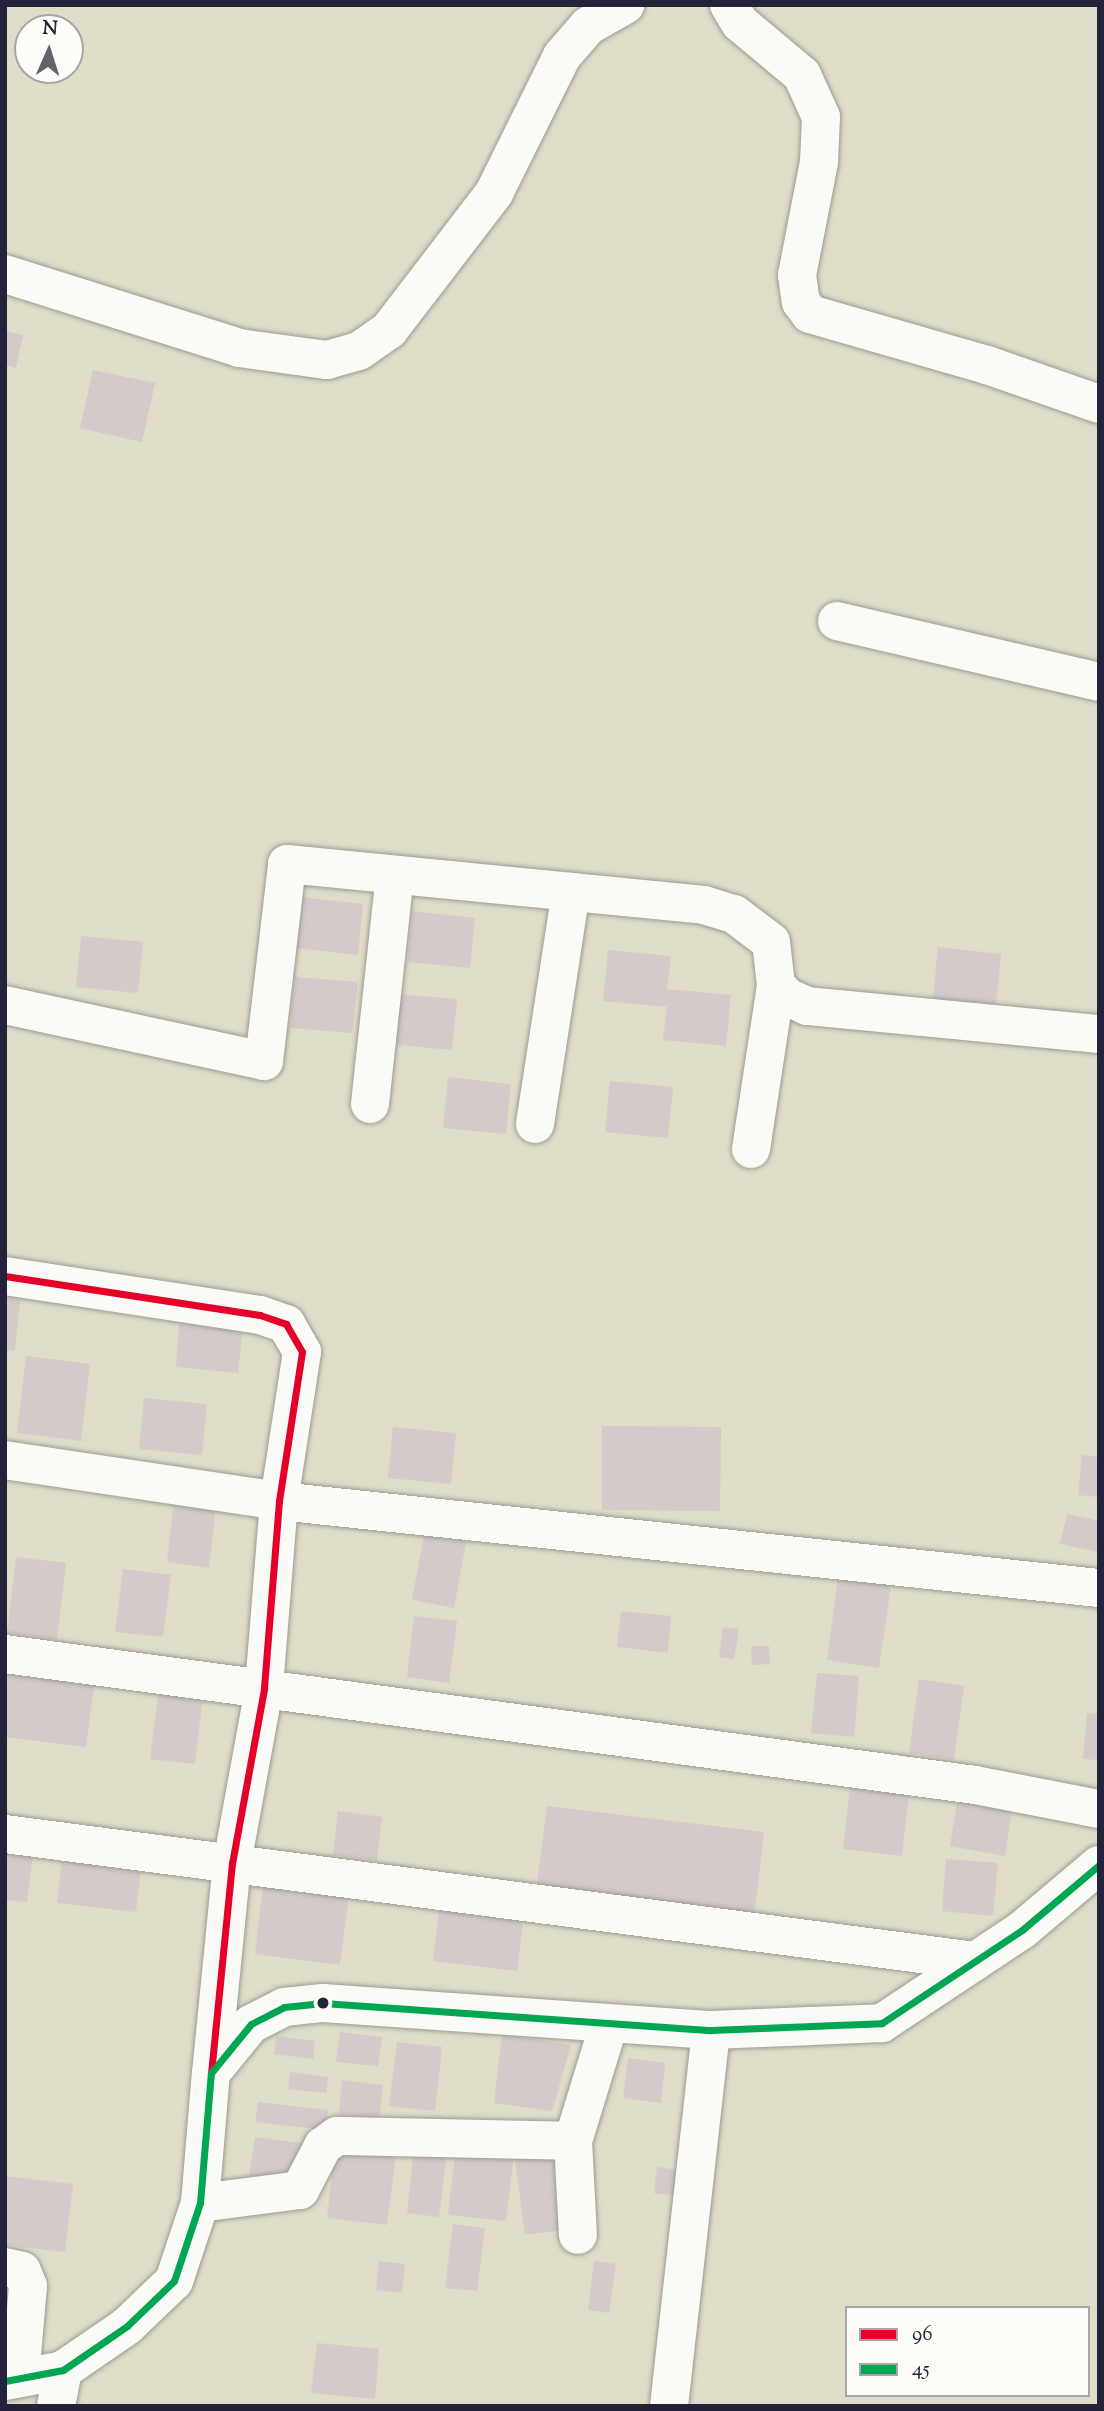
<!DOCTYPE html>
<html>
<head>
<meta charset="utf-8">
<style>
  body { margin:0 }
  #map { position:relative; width:1104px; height:2411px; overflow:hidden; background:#dfdcc8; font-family:"Sorts Mill Goudy",serif }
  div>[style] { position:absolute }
  .building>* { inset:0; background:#d3cac9 }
  .roads { filter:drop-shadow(0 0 2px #9d9b93) drop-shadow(0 0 2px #9d9b93) }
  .minor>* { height:38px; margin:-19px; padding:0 19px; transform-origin:19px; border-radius:19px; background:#fafaf7 }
  .major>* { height:38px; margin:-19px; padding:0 19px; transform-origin:19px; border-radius:19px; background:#fafaf7 }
  .bus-1>* { height:7px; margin:-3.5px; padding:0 3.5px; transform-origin:3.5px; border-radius:3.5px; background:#e4002b }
  .bus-2>* { height:7px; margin:-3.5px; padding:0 3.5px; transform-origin:3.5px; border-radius:3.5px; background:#00a651 }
  .dots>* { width:19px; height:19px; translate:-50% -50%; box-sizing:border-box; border:4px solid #fdfcf7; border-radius:50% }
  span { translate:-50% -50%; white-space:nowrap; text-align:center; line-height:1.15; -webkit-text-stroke:5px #fdfcf7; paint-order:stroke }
  .frame { position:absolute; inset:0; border:7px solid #22223b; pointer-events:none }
  .legend { position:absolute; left:845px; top:2306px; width:245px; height:91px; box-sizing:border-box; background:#fdfcf7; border:2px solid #a5a5ac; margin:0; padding:9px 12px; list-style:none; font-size:21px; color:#22223b }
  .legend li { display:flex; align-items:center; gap:14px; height:35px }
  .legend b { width:35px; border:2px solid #a5a5ac }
  .north { position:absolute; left:14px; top:14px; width:70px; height:70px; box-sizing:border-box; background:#fdfcf7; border:2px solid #a5a5ac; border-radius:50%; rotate:3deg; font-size:19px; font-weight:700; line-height:28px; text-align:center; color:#22223b }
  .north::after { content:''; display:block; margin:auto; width:24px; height:32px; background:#64636c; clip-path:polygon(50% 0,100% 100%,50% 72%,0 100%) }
</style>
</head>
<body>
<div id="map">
  <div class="building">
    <i style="clip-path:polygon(5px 331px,23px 335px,16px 368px,5px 365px)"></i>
    <i style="clip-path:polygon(93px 370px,155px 383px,142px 442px,80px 428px)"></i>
    <i style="clip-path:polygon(300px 897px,363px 904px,358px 955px,295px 948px)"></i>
    <i style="clip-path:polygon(412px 911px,475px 918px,470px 968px,408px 962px)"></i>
    <i style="clip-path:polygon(81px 936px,143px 942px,138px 993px,76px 987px)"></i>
    <i style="clip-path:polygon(938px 947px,1001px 954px,996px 1005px,933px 998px)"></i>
    <i style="clip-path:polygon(608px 950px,671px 956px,667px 989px,731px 995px,726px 1046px,663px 1040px,667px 1007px,603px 1001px)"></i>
    <i style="clip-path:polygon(295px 977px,358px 982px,352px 1033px,290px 1028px)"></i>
    <i style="clip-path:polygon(394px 994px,457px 999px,452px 1050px,389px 1044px)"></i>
    <i style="clip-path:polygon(448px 1077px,511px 1084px,506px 1134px,443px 1128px)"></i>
    <i style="clip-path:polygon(610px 1081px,673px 1087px,668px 1138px,605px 1132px)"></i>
    <i style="clip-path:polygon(5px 1299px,20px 1300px,15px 1351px,5px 1350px)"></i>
    <i style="clip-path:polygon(180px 1316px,243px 1323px,238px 1373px,176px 1367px)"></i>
    <i style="clip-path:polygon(26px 1356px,90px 1364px,81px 1441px,17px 1433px)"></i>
    <i style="clip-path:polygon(144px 1398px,207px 1404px,202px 1455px,139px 1449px)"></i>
    <i style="clip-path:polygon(602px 1426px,721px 1427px,720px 1511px,602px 1510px)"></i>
    <i style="clip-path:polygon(393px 1427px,456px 1433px,451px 1484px,388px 1478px)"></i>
    <i style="clip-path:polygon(1082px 1455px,1099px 1457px,1099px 1497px,1078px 1495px)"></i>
    <i style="clip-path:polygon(174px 1500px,216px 1506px,209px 1568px,167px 1562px)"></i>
    <i style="clip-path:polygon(1067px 1514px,1099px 1521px,1099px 1552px,1060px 1544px)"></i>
    <i style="clip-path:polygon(425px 1530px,467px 1537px,454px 1608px,412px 1600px)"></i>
    <i style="clip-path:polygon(16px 1557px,66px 1563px,57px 1639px,7px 1633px)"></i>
    <i style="clip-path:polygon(123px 1569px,171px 1575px,163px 1637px,115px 1632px)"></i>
    <i style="clip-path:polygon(839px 1572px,892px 1579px,879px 1668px,827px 1660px)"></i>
    <i style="clip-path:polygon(621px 1611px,671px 1616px,668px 1653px,617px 1647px)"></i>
    <i style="clip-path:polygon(414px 1616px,457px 1621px,449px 1683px,407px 1677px)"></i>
    <i style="clip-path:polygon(723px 1627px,739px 1629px,734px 1659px,719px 1657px)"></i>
    <i style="clip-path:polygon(751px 1646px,769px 1646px,770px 1664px,752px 1665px)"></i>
    <i style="clip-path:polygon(8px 1668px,95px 1678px,86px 1747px,5px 1737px)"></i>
    <i style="clip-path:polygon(817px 1673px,859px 1676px,854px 1737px,811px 1733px)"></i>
    <i style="clip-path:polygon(919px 1679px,964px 1686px,954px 1760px,909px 1753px)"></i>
    <i style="clip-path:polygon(159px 1690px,203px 1695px,195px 1764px,150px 1759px)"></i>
    <i style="clip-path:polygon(1087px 1713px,1099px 1714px,1099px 1760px,1083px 1759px)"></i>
    <i style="clip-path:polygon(850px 1786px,909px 1792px,902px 1856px,843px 1849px)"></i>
    <i style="clip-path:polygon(958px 1797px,1013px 1805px,1005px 1856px,950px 1846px)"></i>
    <i style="clip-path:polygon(547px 1806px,764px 1832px,754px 1917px,536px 1891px)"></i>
    <i style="clip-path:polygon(338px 1811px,382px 1817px,377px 1861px,333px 1855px)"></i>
    <i style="clip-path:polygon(5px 1844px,34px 1847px,27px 1902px,5px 1900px)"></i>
    <i style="clip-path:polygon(62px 1859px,141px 1868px,136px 1912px,57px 1903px)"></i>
    <i style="clip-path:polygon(946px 1859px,998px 1863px,993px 1916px,942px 1911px)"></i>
    <i style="clip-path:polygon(264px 1876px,350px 1886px,340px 1965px,255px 1954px)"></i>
    <i style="clip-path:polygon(440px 1903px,524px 1913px,517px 1971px,433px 1961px)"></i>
    <i style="clip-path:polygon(340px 2032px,382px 2037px,378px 2066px,336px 2062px)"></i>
    <i style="clip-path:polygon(502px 2035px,571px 2045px,552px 2111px,494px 2103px)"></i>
    <i style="clip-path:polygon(276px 2036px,315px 2041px,313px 2059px,274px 2054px)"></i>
    <i style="clip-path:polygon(397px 2042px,442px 2047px,435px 2111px,389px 2106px)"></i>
    <i style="clip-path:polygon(628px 2058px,665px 2063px,661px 2103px,623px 2098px)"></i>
    <i style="clip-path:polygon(290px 2072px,328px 2077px,326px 2093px,288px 2089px)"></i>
    <i style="clip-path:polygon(342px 2080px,383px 2085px,379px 2119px,339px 2114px)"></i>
    <i style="clip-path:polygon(258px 2102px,328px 2110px,325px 2130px,255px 2122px)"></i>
    <i style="clip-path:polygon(255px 2137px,316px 2145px,296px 2179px,249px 2178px)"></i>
    <i style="clip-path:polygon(456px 2146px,514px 2153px,506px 2221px,448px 2215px)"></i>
    <i style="clip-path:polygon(335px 2147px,396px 2154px,387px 2225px,327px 2218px)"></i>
    <i style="clip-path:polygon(414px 2149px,447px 2153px,439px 2217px,407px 2213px)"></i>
    <i style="clip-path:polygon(553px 2155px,562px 2230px,525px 2235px,515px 2159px)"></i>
    <i style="clip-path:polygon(657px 2167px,685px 2171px,682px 2197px,654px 2193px)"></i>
    <i style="clip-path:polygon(5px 2176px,73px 2184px,65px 2252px,5px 2245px)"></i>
    <i style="clip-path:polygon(453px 2224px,485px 2228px,477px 2291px,445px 2288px)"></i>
    <i style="clip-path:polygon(379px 2261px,405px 2264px,402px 2293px,376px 2290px)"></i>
    <i style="clip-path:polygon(594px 2261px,616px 2264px,609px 2313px,588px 2310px)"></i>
    <i style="clip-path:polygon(317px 2343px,379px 2349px,375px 2399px,311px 2393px)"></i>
  </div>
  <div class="roads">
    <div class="minor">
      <i style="left:729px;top:5px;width:21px;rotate:59deg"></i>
      <i style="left:740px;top:23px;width:81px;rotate:40deg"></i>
      <i style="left:802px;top:75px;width:46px;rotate:65.7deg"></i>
      <i style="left:821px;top:117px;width:45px;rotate:92.5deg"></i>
      <i style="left:819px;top:162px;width:115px;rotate:101deg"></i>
      <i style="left:797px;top:275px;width:27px;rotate:82deg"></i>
      <i style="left:801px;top:302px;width:15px;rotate:53deg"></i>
      <i style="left:810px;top:314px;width:184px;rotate:16.1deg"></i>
      <i style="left:987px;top:365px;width:119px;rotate:19.2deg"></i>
      <i style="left:5px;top:274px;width:245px;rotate:17.5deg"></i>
      <i style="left:239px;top:348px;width:89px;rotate:7.8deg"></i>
      <i style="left:327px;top:360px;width:33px;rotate:-16deg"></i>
      <i style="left:359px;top:351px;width:37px;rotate:-35deg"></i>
      <i style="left:389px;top:330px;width:173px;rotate:-52.5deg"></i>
      <i style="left:494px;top:193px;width:153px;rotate:-63.6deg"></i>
      <i style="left:562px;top:56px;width:40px;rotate:-49deg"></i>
      <i style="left:588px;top:26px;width:43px;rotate:-29.6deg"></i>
      <i style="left:837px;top:621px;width:269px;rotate:13.1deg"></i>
      <i style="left:5px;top:1005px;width:265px;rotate:12.2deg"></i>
      <i style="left:264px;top:1061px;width:198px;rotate:-83.3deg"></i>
      <i style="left:287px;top:864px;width:419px;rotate:5.6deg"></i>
      <i style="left:704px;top:905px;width:31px;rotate:17deg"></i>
      <i style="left:734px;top:914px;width:46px;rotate:37.1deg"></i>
      <i style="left:771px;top:942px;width:43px;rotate:83.4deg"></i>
      <i style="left:776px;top:985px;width:16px;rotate:47deg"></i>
      <i style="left:787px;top:997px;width:22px;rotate:24deg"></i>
      <i style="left:807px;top:1006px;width:293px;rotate:5.5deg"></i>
      <i style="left:370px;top:1104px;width:230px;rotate:-83.8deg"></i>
      <i style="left:535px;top:1124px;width:235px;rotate:-81.2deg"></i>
      <i style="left:751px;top:1149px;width:166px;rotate:-81.3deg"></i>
      <i style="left:5px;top:1276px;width:258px;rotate:8.7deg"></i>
      <i style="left:260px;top:1315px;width:28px;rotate:19deg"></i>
      <i style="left:286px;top:1324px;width:32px;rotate:60deg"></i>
      <i style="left:302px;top:1352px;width:151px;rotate:98.8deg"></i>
      <i style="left:279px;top:1501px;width:189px;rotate:94.6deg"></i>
      <i style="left:264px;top:1689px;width:177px;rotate:100.4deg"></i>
      <i style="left:232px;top:1863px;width:211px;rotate:95.7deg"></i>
      <i style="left:5px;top:1460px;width:277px;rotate:8.5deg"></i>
      <i style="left:279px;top:1501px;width:825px;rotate:6.06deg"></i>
      <i style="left:5px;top:1654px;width:979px;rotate:7.69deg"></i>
      <i style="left:975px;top:1785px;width:126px;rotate:11deg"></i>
      <i style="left:5px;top:1834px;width:978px;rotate:7.46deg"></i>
      <i style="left:573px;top:2141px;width:94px;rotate:87deg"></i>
      <i style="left:200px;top:2203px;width:101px;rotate:-7.4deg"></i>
      <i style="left:300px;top:2190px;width:50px;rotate:-62.4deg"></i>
      <i style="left:323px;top:2146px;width:17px;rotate:-36deg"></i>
      <i style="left:337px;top:2136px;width:236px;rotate:1.2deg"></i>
      <i style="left:573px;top:2141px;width:122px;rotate:-72.9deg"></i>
      <i style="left:5px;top:2267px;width:17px;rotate:13deg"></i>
      <i style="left:22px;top:2271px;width:16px;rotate:68deg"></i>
      <i style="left:28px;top:2286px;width:92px;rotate:95deg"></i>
      <i style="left:56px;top:2406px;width:37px;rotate:-79deg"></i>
      <i style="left:669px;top:2406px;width:378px;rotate:-83.6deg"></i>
    </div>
    <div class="major">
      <i style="left:5px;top:2381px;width:59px;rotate:-10.7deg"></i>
      <i style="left:63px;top:2370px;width:78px;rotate:-34.5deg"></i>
      <i style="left:127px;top:2326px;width:65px;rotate:-43.8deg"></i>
      <i style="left:174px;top:2281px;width:82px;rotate:-71.6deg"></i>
      <i style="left:200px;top:2203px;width:130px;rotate:-85.2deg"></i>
      <i style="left:211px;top:2073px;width:63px;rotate:-50.8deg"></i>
      <i style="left:251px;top:2024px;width:37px;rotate:-27deg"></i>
      <i style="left:284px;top:2007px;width:39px;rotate:-6deg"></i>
      <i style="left:323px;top:2003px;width:389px;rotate:4deg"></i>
      <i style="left:711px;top:2030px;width:171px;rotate:-2.3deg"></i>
      <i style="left:882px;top:2023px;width:168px;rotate:-33.6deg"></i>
      <i style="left:1022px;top:1930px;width:101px;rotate:-40.2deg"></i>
    </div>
  </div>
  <div class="bus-1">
    <i style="left:5px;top:1276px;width:258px;rotate:8.7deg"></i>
    <i style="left:260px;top:1315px;width:28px;rotate:19deg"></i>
    <i style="left:286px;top:1324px;width:32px;rotate:60deg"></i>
    <i style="left:302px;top:1352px;width:151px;rotate:98.8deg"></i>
    <i style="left:279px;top:1501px;width:189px;rotate:94.6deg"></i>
    <i style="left:264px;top:1689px;width:177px;rotate:100.4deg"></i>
    <i style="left:232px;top:1863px;width:211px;rotate:95.7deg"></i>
  </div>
  <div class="bus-2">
    <i style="left:5px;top:2381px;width:59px;rotate:-10.7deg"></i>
    <i style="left:63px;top:2370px;width:78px;rotate:-34.5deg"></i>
    <i style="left:127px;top:2326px;width:65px;rotate:-43.8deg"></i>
    <i style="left:174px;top:2281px;width:82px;rotate:-71.6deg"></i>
    <i style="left:200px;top:2203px;width:130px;rotate:-85.2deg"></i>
    <i style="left:211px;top:2073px;width:63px;rotate:-50.8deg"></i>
    <i style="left:251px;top:2024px;width:37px;rotate:-27deg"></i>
    <i style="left:284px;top:2007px;width:39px;rotate:-6deg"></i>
    <i style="left:323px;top:2003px;width:389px;rotate:4deg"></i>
    <i style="left:711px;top:2030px;width:171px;rotate:-2.3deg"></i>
    <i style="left:882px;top:2023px;width:168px;rotate:-33.6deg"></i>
    <i style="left:1022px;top:1930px;width:101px;rotate:-40.2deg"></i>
  </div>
  <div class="dots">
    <i style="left:323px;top:2003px;background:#22223b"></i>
  </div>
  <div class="frame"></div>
  <ul class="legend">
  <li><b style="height:9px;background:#e4002b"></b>96</li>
  <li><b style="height:9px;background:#00a651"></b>45</li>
  </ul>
  <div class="north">N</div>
</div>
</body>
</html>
